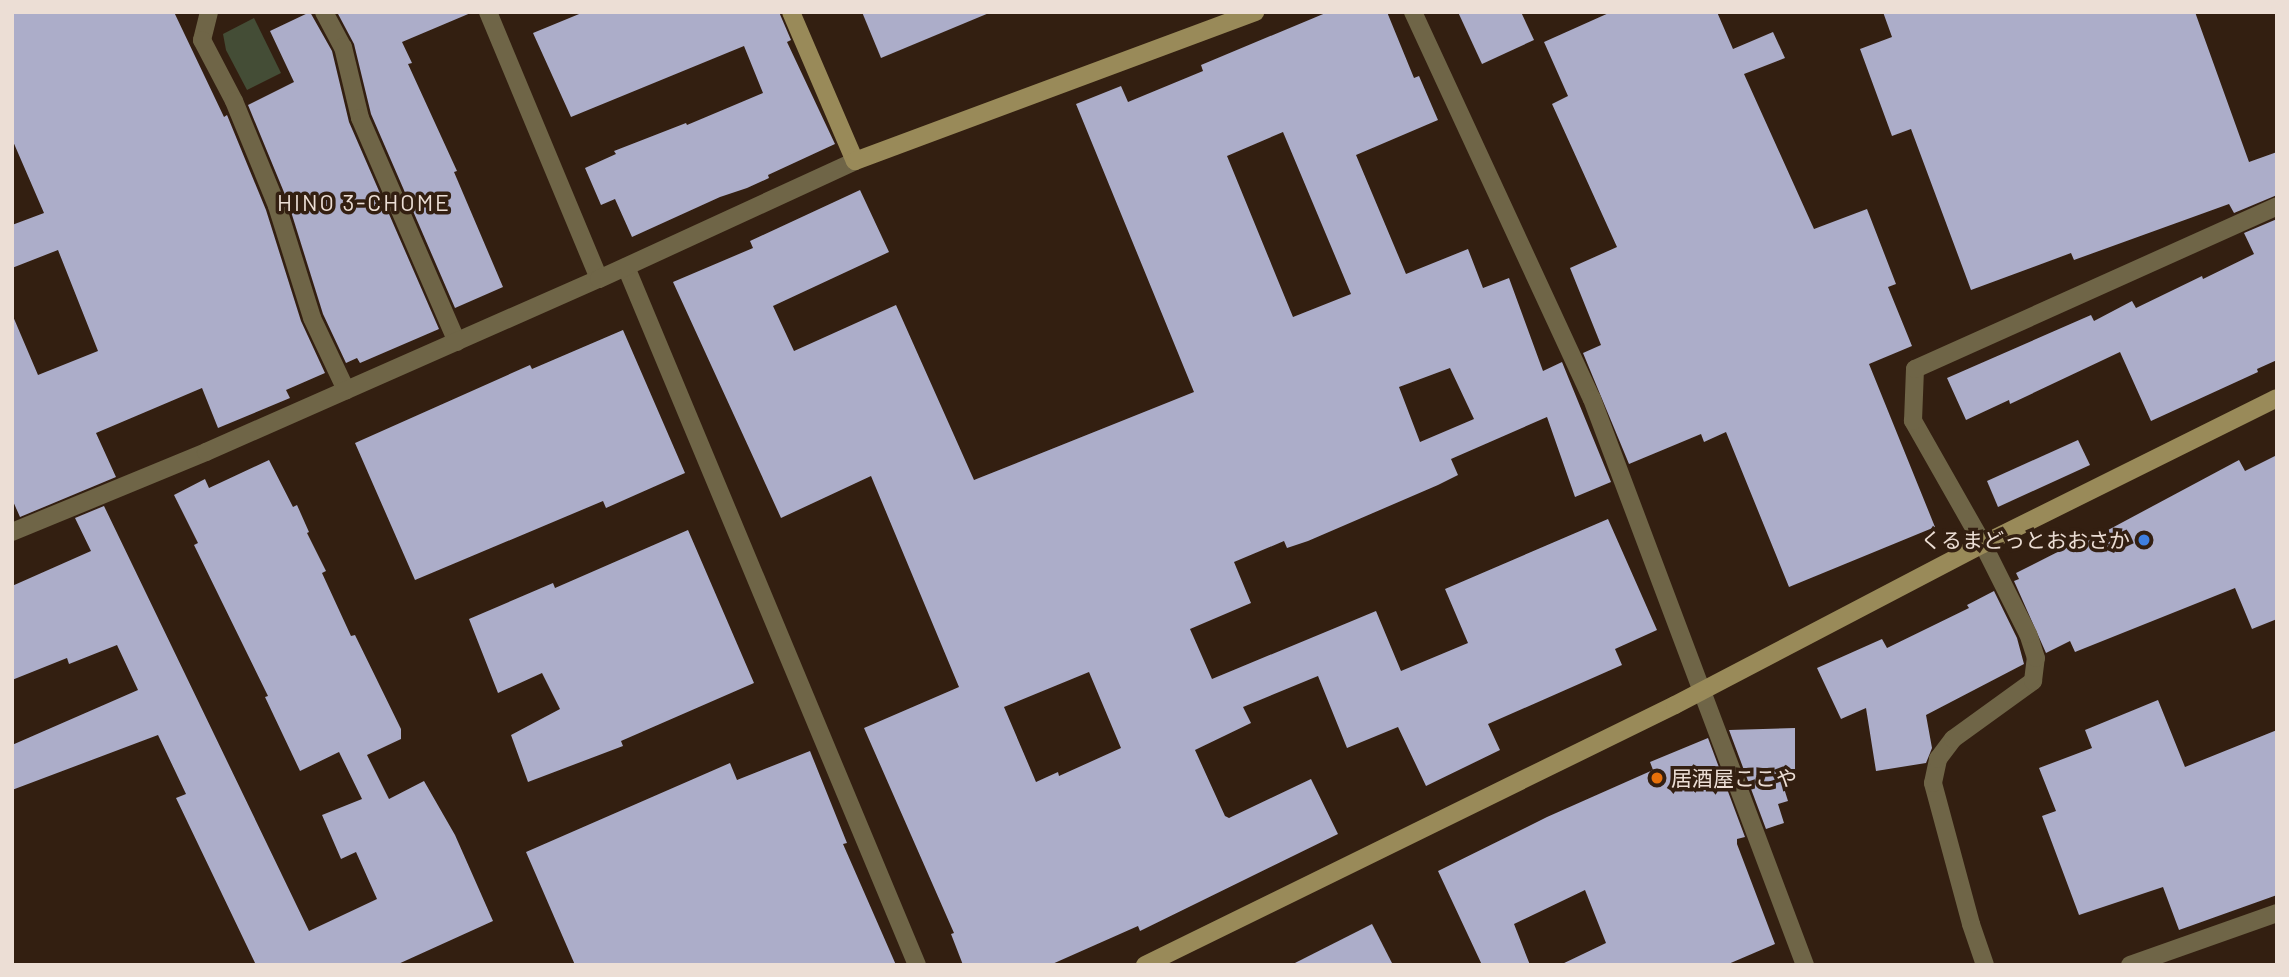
<!DOCTYPE html>
<html>
<head>
<meta charset="utf-8">
<style>
  body { margin:0 }
  #map { position:relative; width:2289px; height:977px; overflow:hidden; background:#331f11; font-family:Barlow,"Noto Sans JP",sans-serif }
  div>[style] { position:absolute }
  .green>* { inset:0; background:#444d36 }
  .building>* { inset:0; background:#acadc9 }
  .street>* { height:18px; margin:-9px; padding:0 9px; transform-origin:9px; border-radius:9px; background:#6f6547 }
  .secondary>* { height:18px; margin:-9px; padding:0 9px; transform-origin:9px; border-radius:9px; background:#998a59 }
  .dots>* { width:19px; height:19px; translate:-50% -50%; box-sizing:border-box; border:4px solid #331f11; border-radius:50% }
  span { translate:-50% -50%; white-space:nowrap; text-align:center; line-height:1.15; -webkit-text-stroke:7px #331f11; paint-order:stroke }
  .poi-label { font-size:21px; color:#ecded5 }
  .right { translate:-100% -50%; text-align:right }
  .left { translate:0 -50%; text-align:left }
  .neighbourhood-label { font-size:23px; color:#ecded5; letter-spacing:2px }
  .frame { position:absolute; inset:0; border:14px solid #ecded5; pointer-events:none }
</style>
</head>
<body>
<div id="map">
  <div class="green">
    <i style="clip-path:polygon(254px 18px,281px 73px,247px 90px,226px 50px,223px 34px)"></i>
  </div>
  <div class="building">
    <i style="clip-path:polygon(12px 12px,174px 12px,224px 117px,227px 115px,266px 210px,301px 321px,325px 373px,286px 390px,290px 398px,218px 428px,202px 388px,96px 433px,116px 477px,20px 517px,12px 499px,12px 314px,38px 375px,98px 351px,58px 250px,12px 268px,12px 225px,44px 213px,12px 139px)"></i>
    <i style="clip-path:polygon(310px 12px,332px 51px,349px 122px,439px 329px,360px 363px,357px 358px,346px 363px,323px 314px,288px 202px,248px 105px,294px 82px,270px 31px)"></i>
    <i style="clip-path:polygon(337px 12px,473px 12px,402px 42px,412px 63px,408px 64px,457px 171px,454px 172px,503px 287px,455px 308px,371px 114px,354px 44px)"></i>
    <i style="clip-path:polygon(584px 12px,779px 12px,791px 40px,787px 42px,835px 144px,768px 175px,769px 178px,747px 188px,720px 197px,632px 237px,615px 199px,601px 205px,585px 168px,616px 154px,614px 151px,686px 123px,687px 125px,763px 93px,744px 46px,571px 117px,533px 33px)"></i>
    <i style="clip-path:polygon(862px 12px,989px 12px,989px 13px,881px 58px)"></i>
    <i style="clip-path:polygon(evenodd,1328px 12px,1387px 12px,1414px 78px,1419px 76px,1438px 120px,1356px 155px,1406px 274px,1468px 249px,1483px 288px,1509px 278px,1543px 371px,1562px 362px,1611px 482px,1575px 497px,1547px 417px,1451px 459px,1458px 475px,1438px 485px,1308px 541px,1287px 548px,1284px 541px,1234px 562px,1251px 603px,1190px 629px,1212px 679px,1376px 611px,1401px 671px,1468px 643px,1445px 589px,1608px 519px,1657px 630px,1615px 649px,1622px 665px,1488px 724px,1500px 750px,1426px 786px,1398px 727px,1347px 748px,1318px 676px,1243px 707px,1251px 723px,1195px 750px,1225px 816px,1229px 818px,1311px 779px,1338px 834px,1140px 931px,1138px 926px,1050px 965px,963px 965px,951px 934px,954px 933px,864px 728px,959px 687px,871px 476px,781px 518px,673px 282px,753px 248px,750px 241px,860px 190px,889px 252px,773px 306px,794px 351px,896px 305px,974px 480px,1194px 392px,1076px 104px,1121px 86px,1128px 102px,1203px 71px,1201px 65px,1328px 12px,1283px 132px,1351px 294px,1293px 317px,1227px 156px,1283px 132px,1328px 12px,1450px 368px,1474px 419px,1420px 442px,1399px 387px,1450px 368px,1328px 12px,1089px 672px,1121px 748px,1059px 776px,1058px 772px,1036px 782px,1004px 707px,1089px 672px)"></i>
    <i style="clip-path:polygon(1458px 12px,1521px 12px,1534px 40px,1482px 64px)"></i>
    <i style="clip-path:polygon(1611px 12px,1717px 12px,1733px 49px,1773px 32px,1785px 58px,1744px 74px,1814px 229px,1867px 209px,1896px 284px,1888px 287px,1912px 346px,1869px 364px,1935px 527px,1789px 587px,1726px 432px,1704px 442px,1701px 434px,1629px 464px,1583px 353px,1601px 345px,1570px 268px,1617px 247px,1552px 104px,1568px 96px,1544px 42px)"></i>
    <i style="clip-path:polygon(1883px 12px,2195px 12px,2249px 162px,2277px 152px,2277px 195px,2234px 213px,2229px 204px,2074px 260px,2071px 253px,1971px 290px,1911px 129px,1892px 136px,1860px 49px,1892px 37px)"></i>
    <i style="clip-path:polygon(2277px 219px,2277px 360px,2257px 369px,2258px 372px,2151px 421px,2120px 352px,2010px 404px,2009px 400px,1966px 420px,1947px 378px,2091px 315px,2094px 321px,2132px 301px,2136px 308px,2202px 276px,2203px 279px,2254px 254px,2244px 233px)"></i>
    <i style="clip-path:polygon(623px 330px,685px 473px,606px 508px,603px 501px,415px 580px,355px 443px,530px 365px,532px 369px)"></i>
    <i style="clip-path:polygon(2078px 440px,2090px 465px,1998px 507px,1987px 481px)"></i>
    <i style="clip-path:polygon(2277px 455px,2277px 619px,2252px 629px,2235px 588px,2075px 652px,2070px 641px,2046px 653px,2014px 581px,2019px 579px,2016px 573px,2093px 534px,2095px 537px,2239px 460px,2245px 471px)"></i>
    <i style="clip-path:polygon(269px 460px,293px 507px,297px 505px,309px 532px,307px 533px,326px 571px,322px 573px,351px 636px,355px 635px,401px 729px,401px 739px,367px 755px,389px 799px,424px 781px,455px 835px,493px 921px,396px 965px,256px 965px,176px 798px,186px 794px,158px 735px,12px 790px,12px 745px,138px 690px,117px 645px,69px 664px,67px 658px,12px 680px,12px 586px,91px 551px,75px 518px,104px 506px,309px 931px,377px 899px,356px 852px,341px 859px,322px 815px,362px 799px,339px 752px,300px 771px,265px 697px,268px 696px,194px 545px,198px 543px,174px 495px,205px 479px,209px 488px)"></i>
    <i style="clip-path:polygon(688px 530px,754px 683px,621px 741px,623px 746px,528px 782px,511px 735px,560px 709px,542px 673px,498px 693px,469px 619px,553px 583px,555px 588px)"></i>
    <i style="clip-path:polygon(1994px 591px,2017px 638px,2024px 664px,1926px 715px,1932px 748px,1926px 763px,1876px 771px,1866px 708px,1841px 719px,1817px 668px,1882px 639px,1887px 648px,1969px 608px,1967px 605px)"></i>
    <i style="clip-path:polygon(2158px 700px,2185px 767px,2277px 730px,2277px 895px,2179px 930px,2163px 887px,2079px 915px,2042px 816px,2056px 811px,2039px 768px,2092px 748px,2085px 730px)"></i>
    <i style="clip-path:polygon(1795px 728px,1795px 769px,1778px 769px,1788px 801px,1778px 804px,1784px 823px,1766px 829px,1729px 730px)"></i>
    <i style="clip-path:polygon(1708px 738px,1745px 837px,1737px 839px,1737px 844px,1775px 944px,1726px 965px,1560px 965px,1606px 943px,1585px 890px,1514px 924px,1530px 965px,1482px 965px,1438px 871px,1547px 817px,1653px 770px,1650px 762px)"></i>
    <i style="clip-path:polygon(810px 751px,847px 843px,843px 844px,896px 965px,575px 965px,526px 852px,730px 763px,737px 780px)"></i>
    <i style="clip-path:polygon(1372px 924px,1393px 965px,1291px 965px)"></i>
  </div>
  <div class="street">
    <i style="left:209px;top:12px;width:29px;rotate:104deg"></i>
    <i style="left:202px;top:40px;width:69px;rotate:62.3deg"></i>
    <i style="left:234px;top:101px;width:113px;rotate:67.7deg"></i>
    <i style="left:277px;top:206px;width:117px;rotate:72.6deg"></i>
    <i style="left:312px;top:318px;width:80px;rotate:64.7deg"></i>
    <i style="left:324px;top:12px;width:40px;rotate:62deg"></i>
    <i style="left:343px;top:47px;width:73px;rotate:76.5deg"></i>
    <i style="left:360px;top:118px;width:244px;rotate:66.6deg"></i>
    <i style="left:488px;top:12px;width:289px;rotate:67.4deg"></i>
    <i style="left:1413px;top:12px;width:426px;rotate:65.2deg"></i>
    <i style="left:1592px;top:399px;width:605px;rotate:69.38deg"></i>
    <i style="left:626px;top:267px;width:756px;rotate:67.37deg"></i>
    <i style="left:12px;top:532px;width:210px;rotate:-22.4deg"></i>
    <i style="left:206px;top:452px;width:429px;rotate:-23.8deg"></i>
    <i style="left:599px;top:279px;width:282px;rotate:-24.7deg"></i>
    <i style="left:1985px;top:965px;width:43px;rotate:-108.9deg"></i>
    <i style="left:1971px;top:924px;width:146px;rotate:-105.1deg"></i>
    <i style="left:1933px;top:783px;width:25px;rotate:-78deg"></i>
    <i style="left:1938px;top:759px;width:25px;rotate:-53deg"></i>
    <i style="left:1953px;top:739px;width:99px;rotate:-35.9deg"></i>
    <i style="left:2033px;top:681px;width:23px;rotate:-83deg"></i>
    <i style="left:2036px;top:658px;width:25px;rotate:-108deg"></i>
    <i style="left:2028px;top:634px;width:101px;rotate:-116.6deg"></i>
    <i style="left:1983px;top:544px;width:142px;rotate:-119.6deg"></i>
    <i style="left:1913px;top:421px;width:52px;rotate:-87.8deg"></i>
    <i style="left:1915px;top:369px;width:397px;rotate:-24.2deg"></i>
    <i style="left:2130px;top:965px;width:156px;rotate:-19.5deg"></i>
  </div>
  <div class="secondary">
    <i style="left:791px;top:12px;width:162px;rotate:66.8deg"></i>
    <i style="left:855px;top:161px;width:427px;rotate:-20.4deg"></i>
    <i style="left:1145px;top:965px;width:590px;rotate:-26.13deg"></i>
    <i style="left:1675px;top:705px;width:348px;rotate:-27.6deg"></i>
    <i style="left:1983px;top:544px;width:328px;rotate:-26.4deg"></i>
  </div>
  <div class="dots">
    <i style="left:2144px;top:540px;background:#3f7fe0"></i>
    <i style="left:1657px;top:778px;background:#e8710a"></i>
  </div>
  <div class="poi-label">
    <span class="right" style="left:2130px;top:540px">くるまどっとおおさか</span>
    <span class="left" style="left:1671px;top:778px">居酒屋ここや</span>
  </div>
  <div class="neighbourhood-label">
    <span style="left:364px;top:202px">HINO 3-CHOME</span>
  </div>
  <div class="frame"></div>
</div>
</body>
</html>
